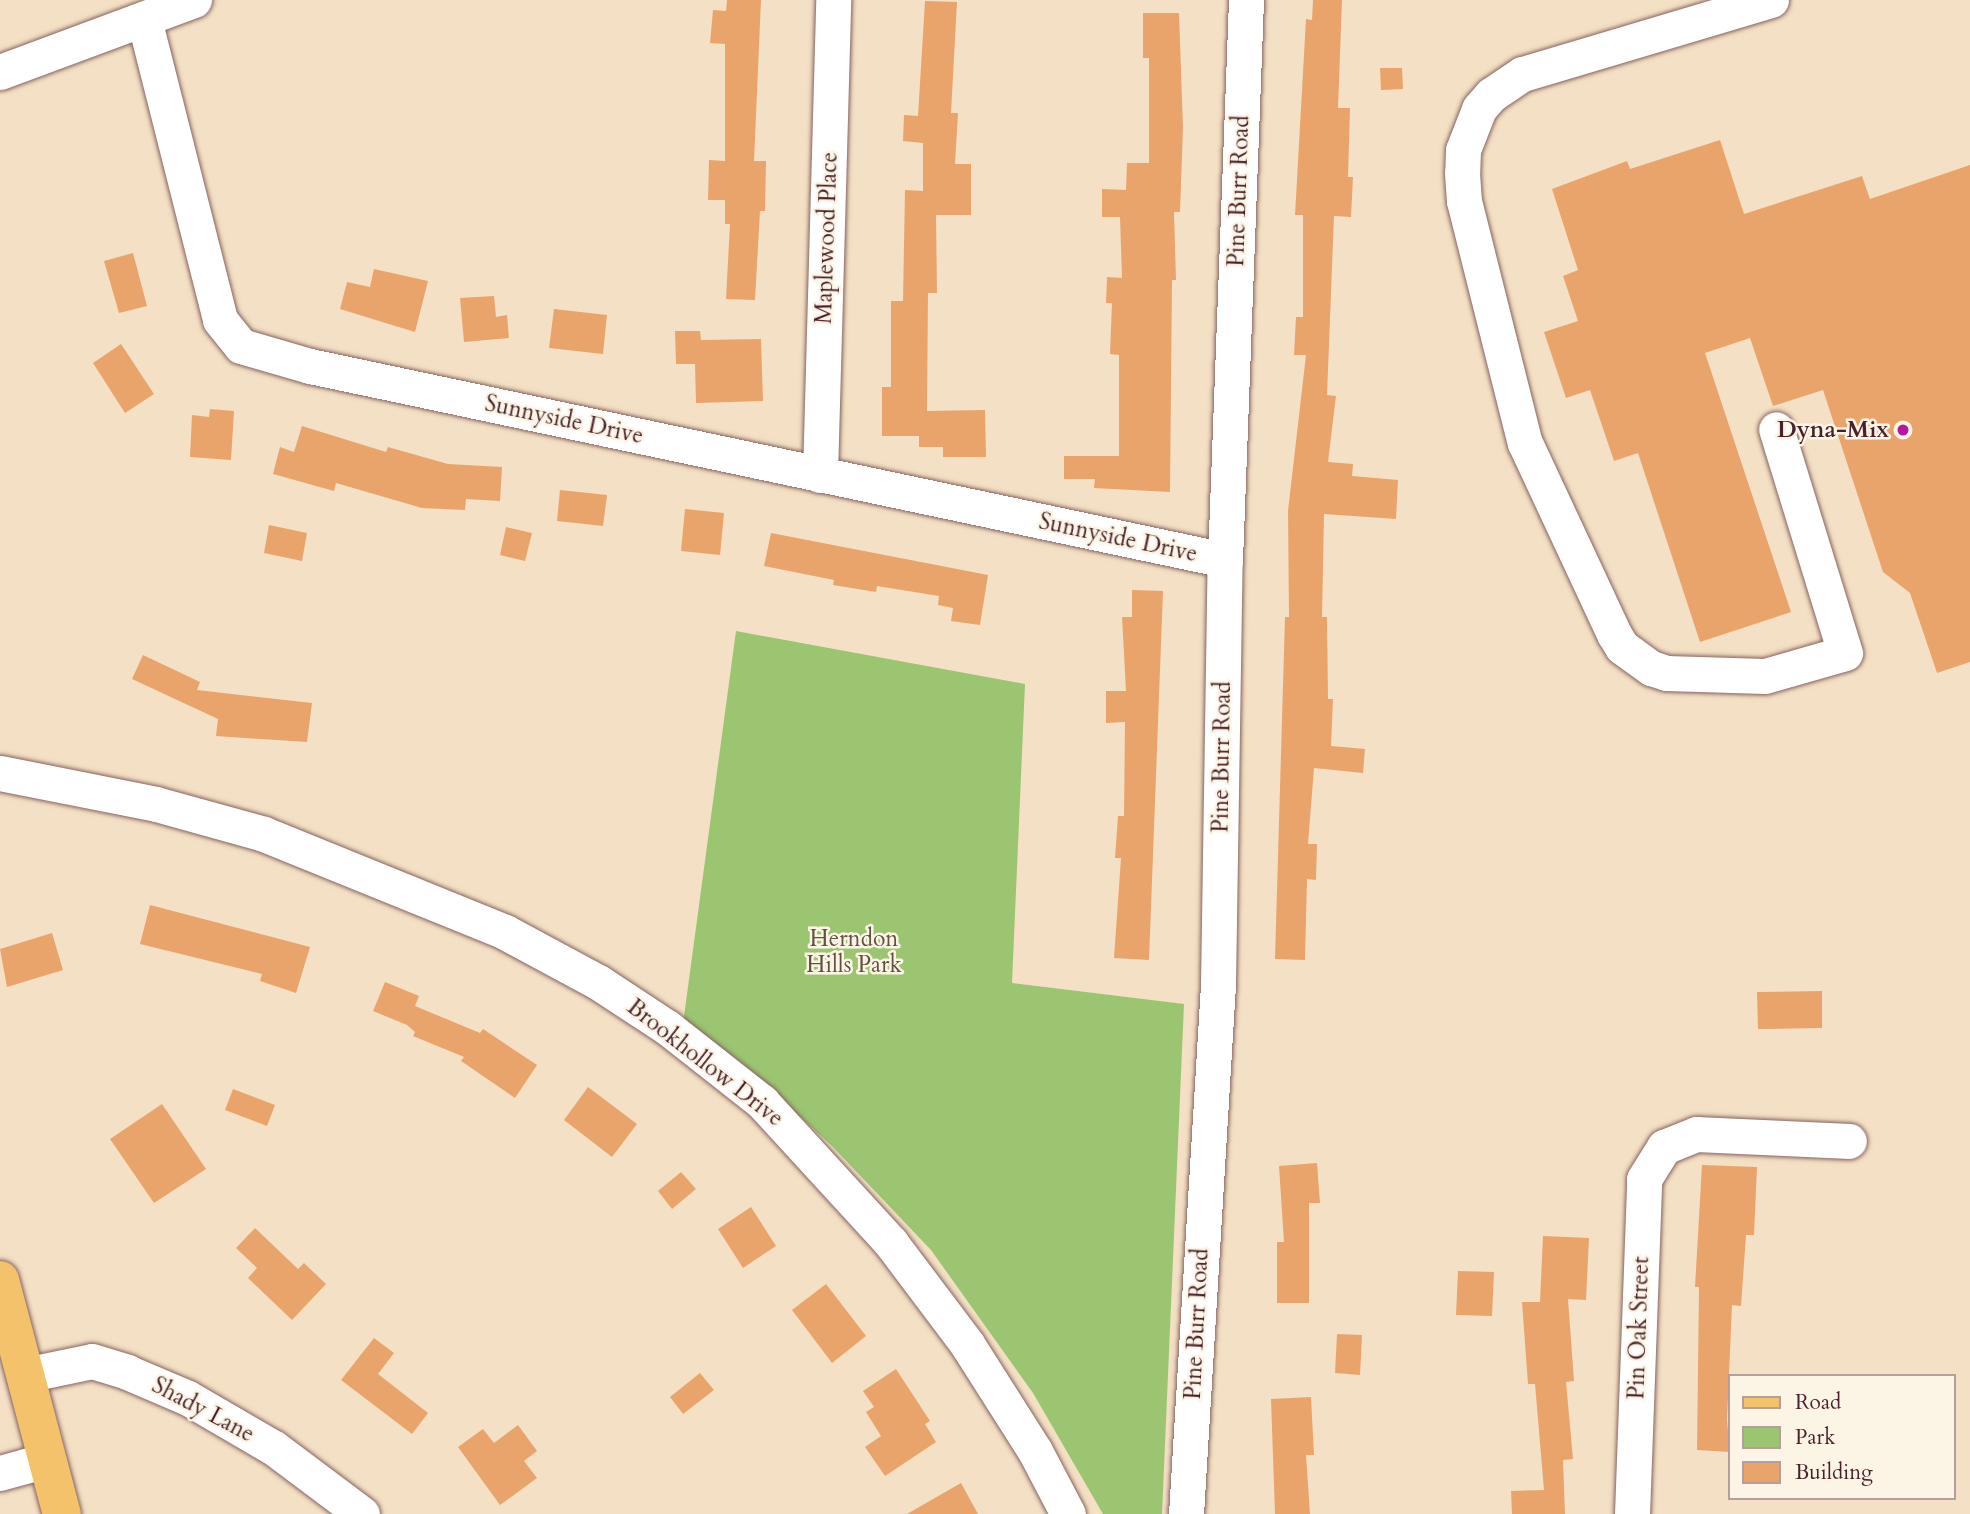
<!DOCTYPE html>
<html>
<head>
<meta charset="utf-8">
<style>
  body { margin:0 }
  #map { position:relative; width:1970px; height:1514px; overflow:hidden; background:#f4e0c4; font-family:Cardo,serif }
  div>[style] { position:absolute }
  .green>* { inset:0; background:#9cc571 }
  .building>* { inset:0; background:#e9a46c }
  .roads { filter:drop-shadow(0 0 2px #866361) drop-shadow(0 0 2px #866361) }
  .minor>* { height:35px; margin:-17.5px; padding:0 17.5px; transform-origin:17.5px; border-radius:17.5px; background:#fff }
  .major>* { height:38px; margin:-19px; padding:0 19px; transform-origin:19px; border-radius:19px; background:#f3c26a }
  .dots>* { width:19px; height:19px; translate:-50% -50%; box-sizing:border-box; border:4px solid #fcf5e5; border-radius:50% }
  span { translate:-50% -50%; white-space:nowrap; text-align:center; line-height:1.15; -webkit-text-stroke:5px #fcf5e5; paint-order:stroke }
  .street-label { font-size:23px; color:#4a1f2b }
  .poi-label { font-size:23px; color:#4a1f2b; font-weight:700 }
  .right { translate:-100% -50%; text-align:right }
  .park-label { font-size:23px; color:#635140 }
  .legend { position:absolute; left:1728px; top:1374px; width:228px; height:126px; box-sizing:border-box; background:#fcf5e5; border:2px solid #b59f9b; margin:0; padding:9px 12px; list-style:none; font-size:21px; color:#4a1f2b }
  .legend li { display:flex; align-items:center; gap:14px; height:35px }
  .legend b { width:35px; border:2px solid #b59f9b }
</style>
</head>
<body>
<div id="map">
  <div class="green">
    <i style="clip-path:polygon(736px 631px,1025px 684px,1012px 983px,1184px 1004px,1162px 1514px,1103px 1514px,1033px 1393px,931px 1250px,832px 1146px,764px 1084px,683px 1024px)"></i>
  </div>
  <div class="building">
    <i style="clip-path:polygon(727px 0,761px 0,754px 161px,766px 161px,765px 211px,760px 211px,755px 300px,726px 299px,730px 224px,725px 224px,725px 200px,708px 200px,709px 160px,725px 161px,725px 44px,710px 43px,713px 10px,726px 11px)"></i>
    <i style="clip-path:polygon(1313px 0,1342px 0,1338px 108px,1350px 108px,1348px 177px,1353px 177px,1351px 217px,1334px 216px,1327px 395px,1336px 396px,1328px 462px,1353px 464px,1352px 476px,1398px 480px,1396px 519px,1324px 514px,1322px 617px,1327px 617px,1328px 699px,1333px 699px,1331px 746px,1365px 749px,1363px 773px,1314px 768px,1308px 844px,1317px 844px,1316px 880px,1307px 879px,1305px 960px,1275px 959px,1285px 617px,1289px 617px,1288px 511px,1306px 355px,1294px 355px,1296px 317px,1303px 317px,1303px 215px,1295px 215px,1306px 19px,1312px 20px)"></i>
    <i style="clip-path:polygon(925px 1px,957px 2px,951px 113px,958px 113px,955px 164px,971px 164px,971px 215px,936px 215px,937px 293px,928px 293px,927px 411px,985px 410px,986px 457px,943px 457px,943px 447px,919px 447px,919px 436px,882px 436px,882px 387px,891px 387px,891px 301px,903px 301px,905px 190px,923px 191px,923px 143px,903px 141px,904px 115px,918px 116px)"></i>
    <i style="clip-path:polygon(1143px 13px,1179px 13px,1183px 128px,1180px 212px,1174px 212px,1176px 280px,1172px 280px,1170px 492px,1094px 488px,1095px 479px,1064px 479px,1064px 456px,1119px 456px,1119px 355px,1110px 354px,1112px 303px,1106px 303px,1107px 277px,1122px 278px,1120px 217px,1102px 217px,1102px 189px,1126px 190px,1127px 163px,1149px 163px,1149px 58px,1143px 58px)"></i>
    <i style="clip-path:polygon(1380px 68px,1402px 68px,1403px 89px,1381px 90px)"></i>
    <i style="clip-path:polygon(1720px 140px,1744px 214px,1862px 176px,1870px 199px,1970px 165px,1970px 662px,1937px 673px,1910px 593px,1883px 572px,1823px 390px,1773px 406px,1750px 338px,1705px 353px,1791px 612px,1700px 642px,1638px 453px,1614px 461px,1590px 390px,1566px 398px,1544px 332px,1578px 321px,1563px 276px,1578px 270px,1552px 189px,1627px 161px,1630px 169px)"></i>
    <i style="clip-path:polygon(133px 253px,147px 306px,119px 313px,104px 261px)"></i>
    <i style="clip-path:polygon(374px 269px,428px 281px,415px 332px,340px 309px,347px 282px,370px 287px)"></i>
    <i style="clip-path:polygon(494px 296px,496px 317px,507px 315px,509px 338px,464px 342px,460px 298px)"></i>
    <i style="clip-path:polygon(554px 309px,607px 315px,603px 354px,549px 348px)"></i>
    <i style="clip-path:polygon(675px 331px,700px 331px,701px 340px,761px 339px,763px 401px,696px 403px,695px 364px,676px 364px)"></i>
    <i style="clip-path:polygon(121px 344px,154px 394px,125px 413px,93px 363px)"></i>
    <i style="clip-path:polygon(210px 409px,234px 411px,231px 460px,190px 457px,192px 415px,209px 417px)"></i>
    <i style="clip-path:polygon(302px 426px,386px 452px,388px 447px,448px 464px,502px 467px,500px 501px,466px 499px,465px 510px,422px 508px,336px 483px,334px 491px,273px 474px,280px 447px,294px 452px)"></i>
    <i style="clip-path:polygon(560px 490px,607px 495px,603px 526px,557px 521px)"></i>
    <i style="clip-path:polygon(685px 509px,724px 513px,720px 555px,681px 551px)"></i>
    <i style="clip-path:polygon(269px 525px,307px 533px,302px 561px,264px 553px)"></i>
    <i style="clip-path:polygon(506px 527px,532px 533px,525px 561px,500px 555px)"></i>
    <i style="clip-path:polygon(771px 533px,988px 575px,980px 625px,951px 621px,953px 608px,938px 605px,939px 596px,877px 586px,876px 592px,833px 585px,834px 580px,764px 566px)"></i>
    <i style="clip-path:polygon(1132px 590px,1163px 591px,1149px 960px,1114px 958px,1121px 858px,1115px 858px,1118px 816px,1124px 816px,1125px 722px,1106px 723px,1106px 691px,1126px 691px,1122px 617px,1132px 617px)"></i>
    <i style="clip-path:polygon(143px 655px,200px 682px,197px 690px,312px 703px,307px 742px,216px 736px,218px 719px,132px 679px)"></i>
    <i style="clip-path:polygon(150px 905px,310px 947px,296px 993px,260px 981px,262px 974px,140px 944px)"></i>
    <i style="clip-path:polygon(52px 933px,63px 970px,7px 987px,0 949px)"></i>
    <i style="clip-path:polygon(385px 982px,419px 996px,415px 1006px,480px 1033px,483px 1029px,537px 1065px,515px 1098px,461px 1061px,464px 1057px,413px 1036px,415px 1032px,407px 1025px,373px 1011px)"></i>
    <i style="clip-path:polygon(1822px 991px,1822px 1028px,1758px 1029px,1757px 992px)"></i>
    <i style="clip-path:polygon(588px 1087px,637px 1124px,612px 1157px,564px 1120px)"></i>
    <i style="clip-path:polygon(233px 1089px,275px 1105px,267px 1126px,225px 1110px)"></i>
    <i style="clip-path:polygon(162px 1104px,206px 1169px,154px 1203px,110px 1139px)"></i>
    <i style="clip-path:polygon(1317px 1163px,1320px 1203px,1309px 1203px,1309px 1303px,1277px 1303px,1277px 1242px,1284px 1242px,1279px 1166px)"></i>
    <i style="clip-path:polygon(1702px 1165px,1757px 1167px,1754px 1235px,1746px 1235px,1741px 1306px,1732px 1305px,1727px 1420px,1730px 1452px,1697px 1450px,1699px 1287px,1695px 1287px)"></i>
    <i style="clip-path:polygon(681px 1172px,696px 1189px,672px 1209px,658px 1191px)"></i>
    <i style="clip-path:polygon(751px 1207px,776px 1246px,743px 1268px,718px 1229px)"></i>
    <i style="clip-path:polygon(255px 1228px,298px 1269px,304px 1263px,326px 1284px,292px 1320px,248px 1278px,257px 1268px,236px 1248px)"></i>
    <i style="clip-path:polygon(1543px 1236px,1589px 1238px,1586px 1300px,1568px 1299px,1574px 1381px,1566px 1382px,1573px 1459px,1563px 1460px,1565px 1514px,1512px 1514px,1511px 1491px,1544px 1490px,1535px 1384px,1528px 1384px,1522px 1302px,1540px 1302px)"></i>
    <i style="clip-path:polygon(1458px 1271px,1494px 1272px,1492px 1316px,1456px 1315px)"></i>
    <i style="clip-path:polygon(826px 1284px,866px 1336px,832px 1363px,792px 1310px)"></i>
    <i style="clip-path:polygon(1337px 1334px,1362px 1335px,1360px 1375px,1335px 1373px)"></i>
    <i style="clip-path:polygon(374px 1338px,394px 1353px,378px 1374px,428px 1413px,412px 1434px,341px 1380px)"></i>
    <i style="clip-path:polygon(896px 1369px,930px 1421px,925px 1424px,936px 1442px,885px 1476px,865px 1447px,881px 1436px,866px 1412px,874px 1407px,863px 1391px)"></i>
    <i style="clip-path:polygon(700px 1373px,714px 1390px,683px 1414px,670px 1397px)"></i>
    <i style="clip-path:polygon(1311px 1397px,1314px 1455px,1306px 1455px,1310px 1514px,1275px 1514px,1271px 1399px)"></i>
    <i style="clip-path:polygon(518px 1425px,537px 1451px,524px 1461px,537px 1478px,500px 1505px,458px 1447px,483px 1429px,494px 1443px)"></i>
    <i style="clip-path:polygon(961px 1483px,978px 1514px,907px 1514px)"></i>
  </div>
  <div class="roads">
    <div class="minor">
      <i style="left:1771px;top:0;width:260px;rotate:163.4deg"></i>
      <i style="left:1522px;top:74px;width:37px;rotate:146deg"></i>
      <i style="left:1491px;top:95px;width:18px;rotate:131deg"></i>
      <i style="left:1479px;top:109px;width:44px;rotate:111.3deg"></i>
      <i style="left:1463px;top:150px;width:23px;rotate:92deg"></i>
      <i style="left:1462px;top:173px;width:28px;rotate:86deg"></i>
      <i style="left:1464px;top:201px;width:250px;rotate:75.9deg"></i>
      <i style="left:1525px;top:443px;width:211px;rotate:65deg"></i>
      <i style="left:1614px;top:634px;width:15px;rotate:58deg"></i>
      <i style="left:1622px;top:647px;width:36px;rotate:36deg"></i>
      <i style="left:1651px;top:668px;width:16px;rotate:18deg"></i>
      <i style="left:1666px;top:673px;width:99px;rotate:1.7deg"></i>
      <i style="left:1765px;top:676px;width:83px;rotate:-16deg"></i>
      <i style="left:1845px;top:653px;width:234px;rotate:-107.1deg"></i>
      <i style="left:144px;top:19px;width:310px;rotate:75.8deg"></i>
      <i style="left:220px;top:320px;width:33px;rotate:51deg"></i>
      <i style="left:241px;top:346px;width:72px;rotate:16.2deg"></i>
      <i style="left:310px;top:366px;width:935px;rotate:11.97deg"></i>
      <i style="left:0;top:72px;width:207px;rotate:-20.4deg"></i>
      <i style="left:820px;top:475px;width:475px;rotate:-88.4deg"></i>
      <i style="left:0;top:773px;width:159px;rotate:11.2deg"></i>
      <i style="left:156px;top:804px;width:112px;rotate:15.5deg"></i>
      <i style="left:264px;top:834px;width:260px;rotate:22.1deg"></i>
      <i style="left:505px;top:932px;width:106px;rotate:28.3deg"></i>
      <i style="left:598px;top:982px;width:84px;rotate:33.3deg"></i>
      <i style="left:668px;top:1028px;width:120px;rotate:38.2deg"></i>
      <i style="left:762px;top:1102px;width:191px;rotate:47.5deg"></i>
      <i style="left:891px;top:1243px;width:126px;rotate:53deg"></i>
      <i style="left:967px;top:1344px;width:127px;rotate:57.6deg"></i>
      <i style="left:1035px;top:1451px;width:71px;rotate:62.4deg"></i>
      <i style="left:25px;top:1375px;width:68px;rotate:-11.8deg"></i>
      <i style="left:92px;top:1361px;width:37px;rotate:17deg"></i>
      <i style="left:127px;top:1372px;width:66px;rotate:23.1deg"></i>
      <i style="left:188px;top:1398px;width:99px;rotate:30.2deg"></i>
      <i style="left:274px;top:1448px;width:110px;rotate:36.9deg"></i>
      <i style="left:0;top:1473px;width:49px;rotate:-15.5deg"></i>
      <i style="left:1186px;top:1514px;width:531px;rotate:-86.54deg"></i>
      <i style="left:1218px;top:984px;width:424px;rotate:-89.1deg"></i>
      <i style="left:1225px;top:560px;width:560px;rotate:-87.85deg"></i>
      <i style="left:1632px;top:1514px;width:335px;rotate:-87.9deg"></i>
      <i style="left:1644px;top:1179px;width:38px;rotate:-58deg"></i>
      <i style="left:1664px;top:1147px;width:35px;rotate:-22deg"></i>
      <i style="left:1697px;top:1134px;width:152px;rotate:2.6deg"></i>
    </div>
    <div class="major">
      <i style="left:0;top:1280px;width:242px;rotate:75.2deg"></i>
    </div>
  </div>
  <div class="dots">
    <i style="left:1903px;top:430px;background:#b5179e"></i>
  </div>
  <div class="street-label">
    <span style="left:1239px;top:191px;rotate:-88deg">Pine Burr Road</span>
    <span style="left:827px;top:238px;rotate:-88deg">Maplewood Place</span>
    <span style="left:564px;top:420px;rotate:12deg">Sunnyside Drive</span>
    <span style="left:1118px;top:538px;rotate:12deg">Sunnyside Drive</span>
    <span style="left:1222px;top:757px;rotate:-89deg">Pine Burr Road</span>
    <span style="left:705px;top:1063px;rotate:38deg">Brookhollow Drive</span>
    <span style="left:1197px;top:1324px;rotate:-87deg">Pine Burr Road</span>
    <span style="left:1639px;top:1328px;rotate:-88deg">Pin Oak Street</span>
    <span style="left:203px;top:1410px;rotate:28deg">Shady Lane</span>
  </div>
  <div class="poi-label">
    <span class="right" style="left:1889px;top:430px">Dyna-Mix</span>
  </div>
  <div class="park-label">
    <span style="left:854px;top:952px">Herndon<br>Hills Park</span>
  </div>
  <ul class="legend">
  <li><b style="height:9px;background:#f3c26a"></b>Road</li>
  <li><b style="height:19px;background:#9cc571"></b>Park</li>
  <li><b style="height:19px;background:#e9a46c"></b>Building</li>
  </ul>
</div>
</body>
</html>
